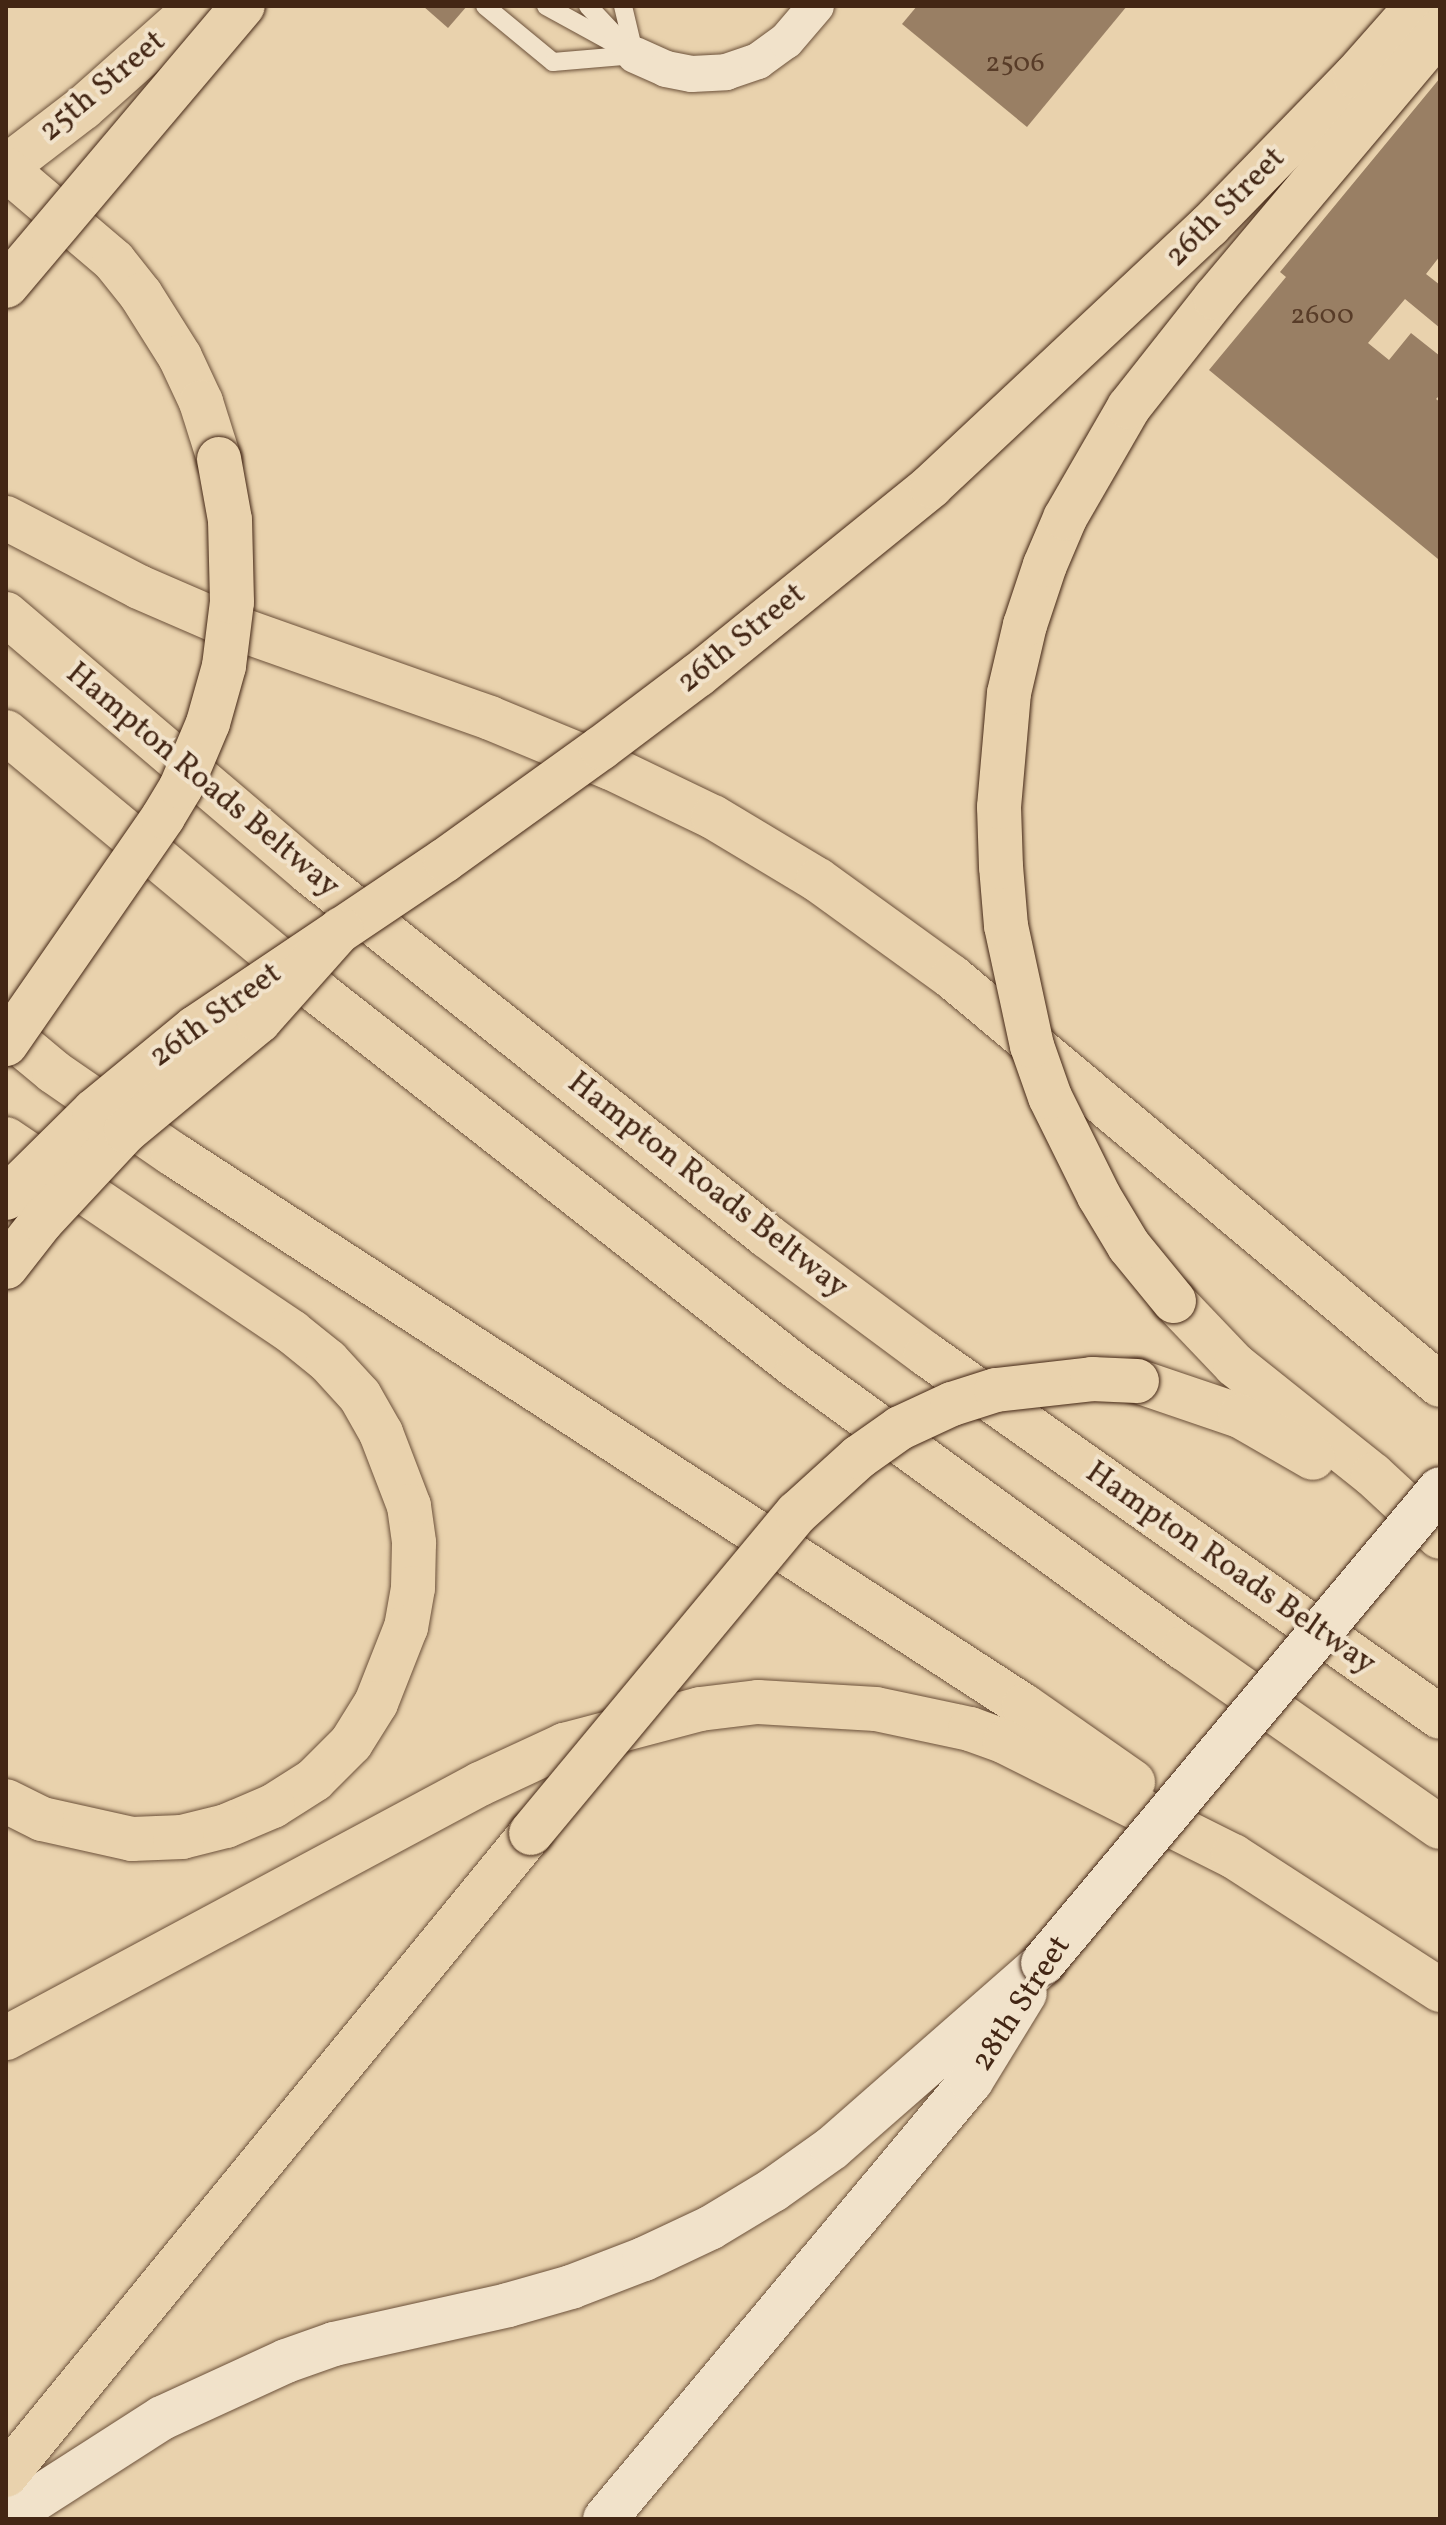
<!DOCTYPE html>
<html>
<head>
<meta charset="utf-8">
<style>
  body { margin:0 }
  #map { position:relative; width:1446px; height:2525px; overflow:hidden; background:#e9d2ad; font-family:Vollkorn,serif }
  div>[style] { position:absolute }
  .building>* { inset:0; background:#997f64 }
  .roads { filter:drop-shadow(0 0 2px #6c513a) drop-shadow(0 0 2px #6c513a) }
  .service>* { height:18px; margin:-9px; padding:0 9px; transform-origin:9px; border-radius:9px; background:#f1e2ca }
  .minor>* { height:36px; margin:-18px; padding:0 18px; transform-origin:18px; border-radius:18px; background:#f1e2ca }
  .secondary>* { height:44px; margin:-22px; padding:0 22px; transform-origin:22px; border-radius:22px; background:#f1e2ca }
  .primary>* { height:44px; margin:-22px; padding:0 22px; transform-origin:22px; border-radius:22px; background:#e9d2ad }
  .motorway>* { height:44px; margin:-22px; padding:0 22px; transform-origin:22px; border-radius:22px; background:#e9d2ad }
  .bridges { filter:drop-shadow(0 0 2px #432614) drop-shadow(0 0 2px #432614) }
  .secondary-bridge>* { height:44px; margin:-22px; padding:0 22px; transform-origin:22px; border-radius:22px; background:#f1e2ca }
  .primary-bridge>* { height:44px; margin:-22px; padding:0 22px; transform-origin:22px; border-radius:22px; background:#e9d2ad }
  .motorway-bridge>* { height:44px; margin:-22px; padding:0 22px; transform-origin:22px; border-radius:22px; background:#e9d2ad }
  span { translate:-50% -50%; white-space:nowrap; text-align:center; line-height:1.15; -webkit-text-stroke:8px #f1e2ca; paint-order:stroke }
  .number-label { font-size:28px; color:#583c28 }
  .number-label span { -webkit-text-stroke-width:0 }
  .street-label { font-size:32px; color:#432614 }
  .frame { position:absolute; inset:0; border:8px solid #432614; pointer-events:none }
</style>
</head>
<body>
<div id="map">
  <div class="building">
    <i style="clip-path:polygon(423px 6px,467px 6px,448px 28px)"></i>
    <i style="clip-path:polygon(917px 6px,1127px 6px,1027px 127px,902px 24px)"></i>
    <i style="clip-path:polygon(1440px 78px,1440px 256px,1426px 274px,1440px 285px,1440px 328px,1405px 299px,1368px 343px,1389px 360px,1411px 333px,1440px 356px,1440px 395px,1436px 399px,1440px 402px,1438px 559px,1209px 370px,1286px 277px,1280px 272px)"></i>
  </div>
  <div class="roads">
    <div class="service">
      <i style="left:485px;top:6px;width:88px;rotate:39.5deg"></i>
      <i style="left:553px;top:62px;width:82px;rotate:-4.9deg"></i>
      <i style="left:546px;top:6px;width:102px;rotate:28.8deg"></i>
      <i style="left:588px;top:6px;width:50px;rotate:46.6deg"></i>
      <i style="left:623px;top:6px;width:47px;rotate:76.6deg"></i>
    </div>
    <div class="minor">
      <i style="left:635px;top:55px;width:34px;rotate:24deg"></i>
      <i style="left:666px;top:69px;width:26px;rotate:11deg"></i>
      <i style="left:692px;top:74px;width:34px;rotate:-3deg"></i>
      <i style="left:726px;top:72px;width:34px;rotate:-19deg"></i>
      <i style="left:758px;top:61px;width:34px;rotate:-36deg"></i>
      <i style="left:786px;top:41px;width:46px;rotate:-49.4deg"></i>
    </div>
    <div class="secondary">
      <i style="left:6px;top:2518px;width:185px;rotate:-32.7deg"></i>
      <i style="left:162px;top:2418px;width:136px;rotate:-24.7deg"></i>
      <i style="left:286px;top:2361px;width:51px;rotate:-19.5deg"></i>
      <i style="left:334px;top:2344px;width:178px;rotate:-12.6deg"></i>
      <i style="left:508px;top:2305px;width:66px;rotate:-15.9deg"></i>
      <i style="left:571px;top:2287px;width:78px;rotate:-21deg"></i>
      <i style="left:644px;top:2259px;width:73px;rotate:-25.2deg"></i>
      <i style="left:710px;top:2228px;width:74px;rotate:-31.1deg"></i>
      <i style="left:773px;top:2190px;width:72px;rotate:-35.4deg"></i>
      <i style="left:832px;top:2148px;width:281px;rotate:-41.2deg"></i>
      <i style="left:605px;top:2519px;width:571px;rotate:-50.12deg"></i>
      <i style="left:971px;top:2081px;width:103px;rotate:-58.5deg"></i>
    </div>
    <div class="primary">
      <i style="left:6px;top:167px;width:97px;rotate:-37.5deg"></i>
      <i style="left:83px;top:108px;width:154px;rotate:-41.6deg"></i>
    </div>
    <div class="motorway">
      <i style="left:6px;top:169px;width:142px;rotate:40.4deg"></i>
      <i style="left:114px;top:261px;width:43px;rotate:51.5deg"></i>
      <i style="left:141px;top:295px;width:73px;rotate:57.8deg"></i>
      <i style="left:180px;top:357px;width:50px;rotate:65deg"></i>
      <i style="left:201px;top:402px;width:60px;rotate:72.5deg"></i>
      <i style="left:6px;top:518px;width:150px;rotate:27.4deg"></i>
      <i style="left:139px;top:587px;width:90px;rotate:23.4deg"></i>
      <i style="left:222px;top:623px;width:284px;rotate:19.5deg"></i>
      <i style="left:490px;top:718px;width:131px;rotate:22.5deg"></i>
      <i style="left:611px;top:768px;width:113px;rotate:25.7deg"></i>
      <i style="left:713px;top:817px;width:122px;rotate:31deg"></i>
      <i style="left:818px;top:880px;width:165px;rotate:35.9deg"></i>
      <i style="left:952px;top:977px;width:636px;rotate:39.9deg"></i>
      <i style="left:6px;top:614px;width:398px;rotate:40.4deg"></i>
      <i style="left:309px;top:872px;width:585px;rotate:38.48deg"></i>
      <i style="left:767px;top:1236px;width:198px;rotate:36.6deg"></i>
      <i style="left:926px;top:1354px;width:629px;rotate:35.23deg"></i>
      <i style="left:6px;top:732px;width:408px;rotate:39.8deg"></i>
      <i style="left:319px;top:993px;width:608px;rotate:38.06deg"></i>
      <i style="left:798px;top:1368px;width:477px;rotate:36deg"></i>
      <i style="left:1184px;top:1648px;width:312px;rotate:35deg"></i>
      <i style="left:6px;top:1032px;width:62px;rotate:39.8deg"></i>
      <i style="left:54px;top:1072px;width:145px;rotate:34.6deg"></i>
      <i style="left:173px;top:1154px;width:1014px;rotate:32.97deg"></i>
      <i style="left:1024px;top:1706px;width:133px;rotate:34.9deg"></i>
      <i style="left:6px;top:1139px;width:345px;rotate:34deg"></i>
      <i style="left:292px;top:1332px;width:46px;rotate:38.9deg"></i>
      <i style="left:328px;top:1361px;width:47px;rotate:47.6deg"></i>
      <i style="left:360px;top:1396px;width:43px;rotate:60.4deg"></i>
      <i style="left:381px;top:1433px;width:78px;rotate:69deg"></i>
      <i style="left:409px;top:1506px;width:37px;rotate:82deg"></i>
      <i style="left:414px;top:1543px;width:45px;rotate:91.3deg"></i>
      <i style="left:413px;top:1588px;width:40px;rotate:100deg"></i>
      <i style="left:406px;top:1627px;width:82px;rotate:111.5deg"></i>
      <i style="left:376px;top:1703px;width:47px;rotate:122deg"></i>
      <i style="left:351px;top:1743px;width:52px;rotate:135deg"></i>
      <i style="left:314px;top:1780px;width:49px;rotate:147.6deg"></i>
      <i style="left:273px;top:1806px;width:51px;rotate:156.9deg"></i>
      <i style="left:226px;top:1826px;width:45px;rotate:166deg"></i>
      <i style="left:182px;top:1837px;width:50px;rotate:177.7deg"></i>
      <i style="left:132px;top:1839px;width:92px;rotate:-167.5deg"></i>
      <i style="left:42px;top:1819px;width:40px;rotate:-153.4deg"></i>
      <i style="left:1174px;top:1301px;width:88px;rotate:46.4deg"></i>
      <i style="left:1235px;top:1365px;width:176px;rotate:38.6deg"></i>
      <i style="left:1373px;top:1475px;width:91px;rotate:42.8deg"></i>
      <i style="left:1137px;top:1381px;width:109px;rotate:18.8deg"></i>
      <i style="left:1240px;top:1416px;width:84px;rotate:29.9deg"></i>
      <i style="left:6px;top:2038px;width:538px;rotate:-28.19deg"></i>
      <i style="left:480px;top:1784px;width:93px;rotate:-24.9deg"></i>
      <i style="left:564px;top:1745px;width:141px;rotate:-14.8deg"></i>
      <i style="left:700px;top:1709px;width:58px;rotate:-6.9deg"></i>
      <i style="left:758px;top:1702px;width:118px;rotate:3.4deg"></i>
      <i style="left:876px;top:1709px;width:96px;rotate:12deg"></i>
      <i style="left:970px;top:1729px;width:37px;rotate:20deg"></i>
      <i style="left:1005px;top:1742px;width:255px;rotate:26.6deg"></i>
      <i style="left:1233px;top:1856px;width:247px;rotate:32.9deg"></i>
      <i style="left:6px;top:2475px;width:829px;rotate:-50.73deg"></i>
    </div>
  </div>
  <div class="bridges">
    <div class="secondary-bridge">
      <i style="left:1043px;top:1963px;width:618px;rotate:-50.05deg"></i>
    </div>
    <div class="primary-bridge">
      <i style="left:6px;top:1198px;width:124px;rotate:-44.7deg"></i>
      <i style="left:94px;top:1111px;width:131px;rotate:-39.4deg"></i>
      <i style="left:195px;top:1028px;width:301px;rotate:-33.9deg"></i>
      <i style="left:445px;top:860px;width:192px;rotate:-35.7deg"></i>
      <i style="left:601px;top:748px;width:121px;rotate:-37deg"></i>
      <i style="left:698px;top:675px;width:300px;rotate:-39deg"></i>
      <i style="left:931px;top:486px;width:381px;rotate:-43.1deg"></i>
      <i style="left:1209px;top:226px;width:209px;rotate:-45.8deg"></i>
      <i style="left:1355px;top:76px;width:94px;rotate:-48.5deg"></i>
    </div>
    <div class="motorway-bridge">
      <i style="left:6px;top:286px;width:367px;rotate:-49.8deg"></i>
      <i style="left:6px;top:1044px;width:276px;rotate:-55.3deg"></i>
      <i style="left:163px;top:817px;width:35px;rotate:-59deg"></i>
      <i style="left:181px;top:787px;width:69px;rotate:-67.1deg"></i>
      <i style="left:208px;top:723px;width:59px;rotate:-74.3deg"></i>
      <i style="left:224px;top:666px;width:64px;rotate:-82.9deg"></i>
      <i style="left:232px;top:602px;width:82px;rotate:-91.4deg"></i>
      <i style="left:230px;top:520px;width:62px;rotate:-100.2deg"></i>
      <i style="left:6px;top:1267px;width:58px;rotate:-52deg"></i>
      <i style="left:42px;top:1221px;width:123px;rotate:-47deg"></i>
      <i style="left:126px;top:1131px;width:173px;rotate:-39.6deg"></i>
      <i style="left:259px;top:1021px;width:123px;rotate:-48.3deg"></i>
      <i style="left:1174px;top:1301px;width:71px;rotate:-129.3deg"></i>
      <i style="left:1129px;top:1246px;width:58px;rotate:-121deg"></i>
      <i style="left:1099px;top:1196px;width:110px;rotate:-116.3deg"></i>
      <i style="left:1050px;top:1097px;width:54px;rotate:-109.4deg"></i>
      <i style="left:1032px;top:1046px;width:123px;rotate:-102.2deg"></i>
      <i style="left:1006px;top:926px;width:59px;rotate:-94.8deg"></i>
      <i style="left:1001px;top:867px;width:60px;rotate:-91.9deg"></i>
      <i style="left:999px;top:807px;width:114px;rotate:-85deg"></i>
      <i style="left:1009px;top:693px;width:70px;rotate:-76.8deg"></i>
      <i style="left:1025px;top:625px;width:63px;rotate:-71.6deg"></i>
      <i style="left:1045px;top:565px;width:51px;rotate:-66.9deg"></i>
      <i style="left:1065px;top:518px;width:128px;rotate:-60deg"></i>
      <i style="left:1129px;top:407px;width:139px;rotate:-51.7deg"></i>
      <i style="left:1215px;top:298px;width:349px;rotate:-49.9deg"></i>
      <i style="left:531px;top:1833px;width:416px;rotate:-50.3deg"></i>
      <i style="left:797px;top:1513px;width:84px;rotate:-42.1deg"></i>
      <i style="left:859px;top:1457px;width:50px;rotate:-35.3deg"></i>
      <i style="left:900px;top:1428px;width:57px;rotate:-24.8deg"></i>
      <i style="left:952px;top:1404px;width:46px;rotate:-17.7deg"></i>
      <i style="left:996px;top:1390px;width:97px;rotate:-6.5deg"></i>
      <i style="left:1092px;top:1379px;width:45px;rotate:2.5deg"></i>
    </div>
  </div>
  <div class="number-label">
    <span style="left:1015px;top:64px">2506</span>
    <span style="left:1322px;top:316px">2600</span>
  </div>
  <div class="street-label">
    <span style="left:103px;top:87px;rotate:-40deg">25th Street</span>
    <span style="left:1226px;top:208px;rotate:-45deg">26th Street</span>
    <span style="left:742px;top:639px;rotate:-39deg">26th Street</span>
    <span style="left:202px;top:781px;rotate:40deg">Hampton Roads Beltway</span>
    <span style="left:216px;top:1016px;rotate:-36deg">26th Street</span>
    <span style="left:707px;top:1186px;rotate:38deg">Hampton Roads Beltway</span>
    <span style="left:1230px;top:1569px;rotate:35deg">Hampton Roads Beltway</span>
    <span style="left:1022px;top:2004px;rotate:-57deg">28th Street</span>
  </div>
  <div class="frame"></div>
</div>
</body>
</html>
